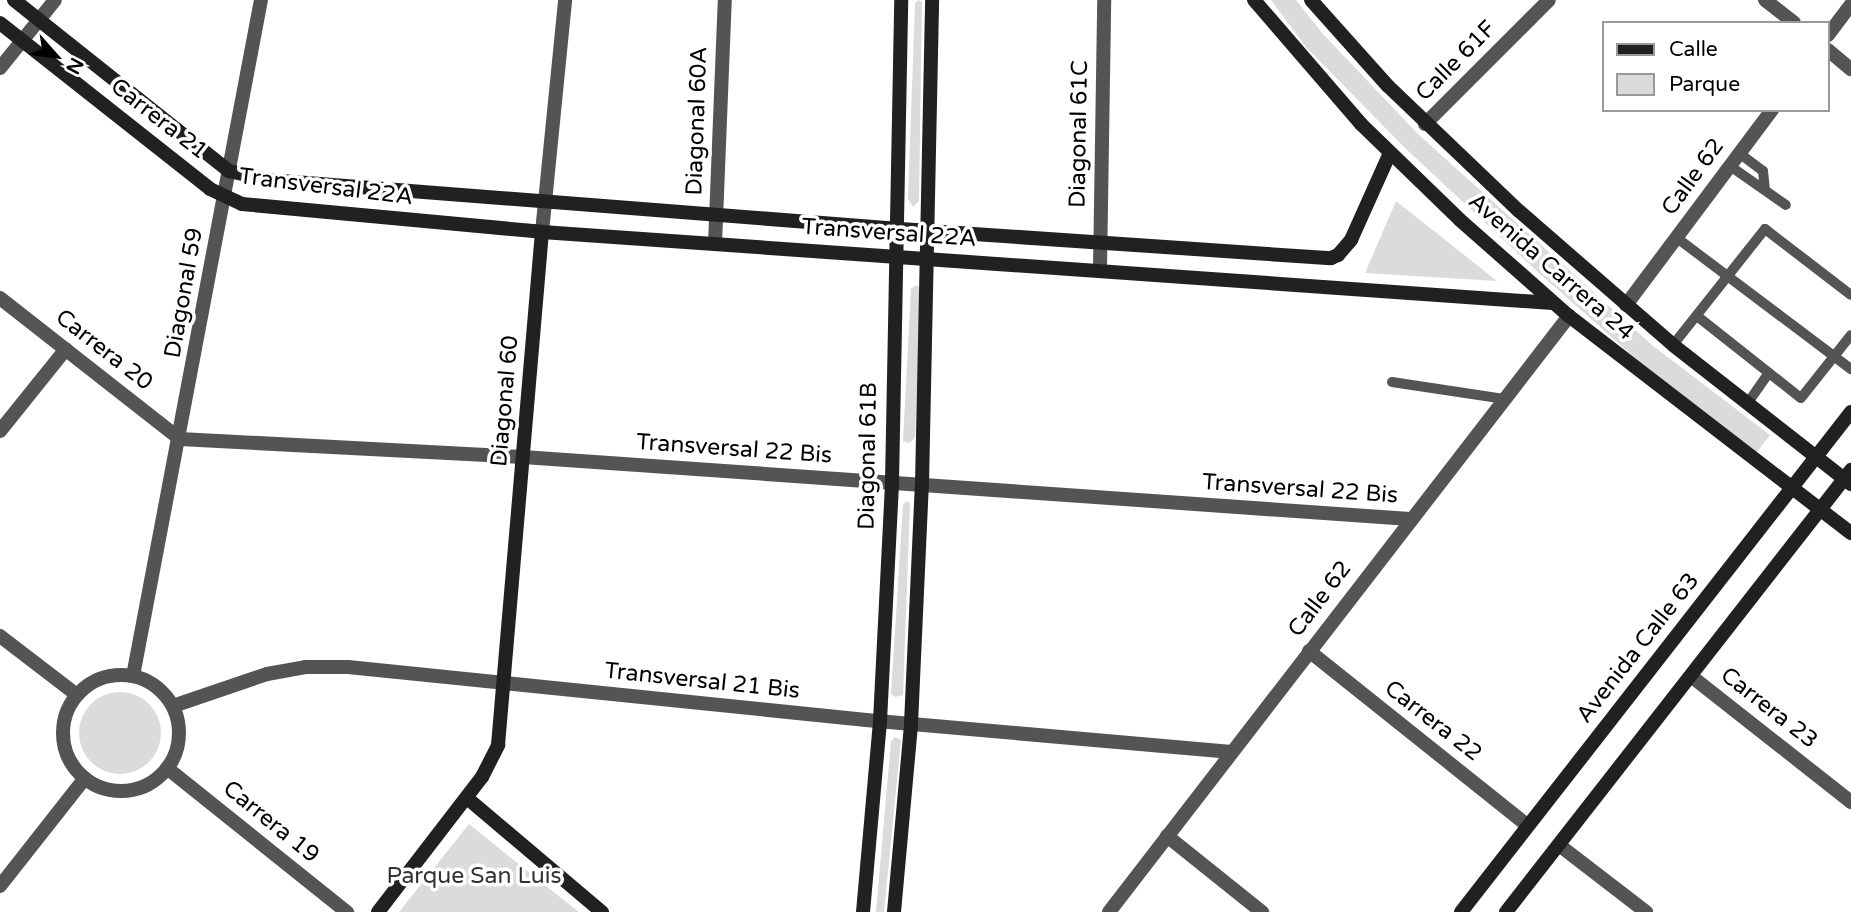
<!DOCTYPE html>
<html>
<head>
<meta charset="utf-8">
<style>
  body { margin:0 }
  #map { position:relative; width:1851px; height:912px; overflow:hidden; background:#fff; font-family:"Varela Round",sans-serif }
  div>[style] { position:absolute }
  .green>* { inset:0; background:#dbdbdb }
  .round { border-radius:50% }
  .lane>* { height:10px; margin:-5px; padding:0 5px; transform-origin:5px; border-radius:5px; background:#545454 }
  .street>* { height:14px; margin:-7px; padding:0 7px; transform-origin:7px; border-radius:7px; background:#545454 }
  .street>.ring { margin:-7px; padding:0; box-sizing:content-box; background:none; border:14px solid #545454; border-radius:50% }
  .secondary>* { height:14px; margin:-7px; padding:0 7px; transform-origin:7px; border-radius:7px; background:#212121 }
  span { translate:-50% -50%; white-space:nowrap; text-align:center; line-height:1.15; -webkit-text-stroke:7px #fff; paint-order:stroke }
  .street-label { font-size:23px; color:#000 }
  .park-label { font-size:23px; color:#323232 }
  .legend { position:absolute; left:1602px; top:21px; width:228px; height:91px; box-sizing:border-box; background:#fff; border:2px solid #999; margin:0; padding:9px 12px; list-style:none; font-size:21px; color:#000 }
  .legend li { display:flex; align-items:center; gap:14px; height:35px }
  .legend b { width:35px; border:2px solid #999 }
  .north { position:absolute; left:21px; top:21px; width:70px; height:70px; -webkit-text-stroke:5px #fff; paint-order:stroke; rotate:118deg; font-size:19px; font-weight:700; line-height:28px; text-align:center; color:#000 }
  .north::after { content:''; display:block; margin:auto; width:24px; height:32px; background:#000; clip-path:polygon(50% 0,100% 100%,50% 72%,0 100%) }
</style>
</head>
<body>
<div id="map">
  <div class="green">
    <i style="clip-path:polygon(919px 0,922px 2px,919px 201px,913px 207px,908px 199px,915px 3px)"></i>
    <i style="clip-path:polygon(1271px 0,1296px 0,1323px 34px,1418px 134px,1652px 345px,1770px 435px,1757px 452px,1641px 363px,1539px 273px,1404px 147px,1306px 47px)"></i>
    <i style="clip-path:polygon(1396px 201px,1497px 281px,1365px 273px)"></i>
    <i style="clip-path:polygon(917px 285px,921px 290px,915px 438px,909px 443px,903px 441px,911px 288px)"></i>
    <i style="clip-path:polygon(907px 501px,910px 503px,903px 695px,895px 697px,891px 694px,903px 504px)"></i>
    <i class="round" style="left:79px;top:692px;width:82px;height:82px"></i>
    <i style="clip-path:polygon(895px 737px,901px 740px,884px 912px,876px 912px,891px 741px)"></i>
    <i style="clip-path:polygon(469px 824px,556px 894px,579px 912px,399px 912px)"></i>
  </div>
  <div class="lane">
    <i style="left:1739px;top:153px;width:30px;rotate:37deg"></i>
    <i style="left:1763px;top:171px;width:18px;rotate:84deg"></i>
    <i style="left:1730px;top:166px;width:68px;rotate:34.9deg"></i>
    <i style="left:1677px;top:238px;width:218px;rotate:37deg"></i>
    <i style="left:1697px;top:316px;width:132px;rotate:38.3deg"></i>
    <i style="left:1801px;top:398px;width:80px;rotate:-51.6deg"></i>
    <i style="left:1673px;top:345px;width:148px;rotate:-51.6deg"></i>
    <i style="left:1765px;top:229px;width:108px;rotate:37.5deg"></i>
    <i style="left:1392px;top:382px;width:113px;rotate:8.6deg"></i>
    <i style="left:1747px;top:404px;width:38px;rotate:-55deg"></i>
  </div>
  <div class="street">
    <i style="left:1765px;top:0;width:37px;rotate:38deg"></i>
    <i style="left:1828px;top:35px;width:38px;rotate:-53deg"></i>
    <i style="left:1828px;top:50px;width:30px;rotate:40deg"></i>
    <i style="left:0;top:68px;width:87px;rotate:-51deg"></i>
    <i style="left:1425px;top:124px;width:175px;rotate:-45deg"></i>
    <i style="left:542px;top:232px;width:233px;rotate:-84.3deg"></i>
    <i style="left:715px;top:244px;width:244px;rotate:-87.7deg"></i>
    <i style="left:1100px;top:269px;width:269px;rotate:-89.1deg"></i>
    <i style="left:0;top:298px;width:229px;rotate:38.1deg"></i>
    <i style="left:1626px;top:305px;width:244px;rotate:-53.2deg"></i>
    <i style="left:0;top:431px;width:105px;rotate:-51.2deg"></i>
    <i style="left:180px;top:439px;width:343px;rotate:3deg"></i>
    <i style="left:523px;top:457px;width:889px;rotate:4deg"></i>
    <i style="left:0;top:636px;width:97px;rotate:37.5deg"></i>
    <i style="left:1309px;top:651px;width:280px;rotate:38.6deg"></i>
    <i class="ring" style="left:63px;top:675px;width:102px;height:102px"></i>
    <i style="left:133px;top:676px;width:688px;rotate:-79.28deg"></i>
    <i style="left:1691px;top:676px;width:204px;rotate:38.2deg"></i>
    <i style="left:173px;top:706px;width:99px;rotate:-18.8deg"></i>
    <i style="left:267px;top:674px;width:39px;rotate:-10deg"></i>
    <i style="left:305px;top:667px;width:43px"></i>
    <i style="left:348px;top:667px;width:521px;rotate:5.84deg"></i>
    <i style="left:866px;top:720px;width:367px;rotate:5deg"></i>
    <i style="left:167px;top:768px;width:231px;rotate:38.7deg"></i>
    <i style="left:1167px;top:836px;width:122px;rotate:38.7deg"></i>
    <i style="left:1559px;top:845px;width:110px;rotate:37.6deg"></i>
    <i style="left:0;top:886px;width:137px;rotate:-51.8deg"></i>
    <i style="left:1109px;top:912px;width:753px;rotate:-52.34deg"></i>
  </div>
  <div class="secondary">
    <i style="left:14px;top:0;width:275px;rotate:38.5deg"></i>
    <i style="left:229px;top:171px;width:41px;rotate:12.7deg"></i>
    <i style="left:269px;top:180px;width:619px;rotate:4.45deg"></i>
    <i style="left:886px;top:228px;width:446px;rotate:3.9deg"></i>
    <i style="left:1331px;top:258px;width:8px;rotate:-23deg"></i>
    <i style="left:1338px;top:255px;width:20px;rotate:-49deg"></i>
    <i style="left:1351px;top:240px;width:95px;rotate:-65.9deg"></i>
    <i style="left:1254px;top:0;width:164px;rotate:49.2deg"></i>
    <i style="left:1361px;top:124px;width:138px;rotate:44.1deg"></i>
    <i style="left:1460px;top:220px;width:145px;rotate:41.4deg"></i>
    <i style="left:1569px;top:316px;width:356px;rotate:37.6deg"></i>
    <i style="left:1311px;top:0;width:115px;rotate:48.2deg"></i>
    <i style="left:1388px;top:86px;width:181px;rotate:43.7deg"></i>
    <i style="left:1519px;top:211px;width:204px;rotate:41deg"></i>
    <i style="left:1673px;top:345px;width:226px;rotate:38deg"></i>
    <i style="left:0;top:23px;width:268px;rotate:38.3deg"></i>
    <i style="left:210px;top:189px;width:35px;rotate:25deg"></i>
    <i style="left:242px;top:204px;width:301px;rotate:5.3deg"></i>
    <i style="left:542px;top:232px;width:1013px;rotate:4.02deg"></i>
    <i style="left:467px;top:798px;width:177px;rotate:40.2deg"></i>
    <i style="left:378px;top:912px;width:170px;rotate:-52.4deg"></i>
    <i style="left:482px;top:777px;width:36px;rotate:-63deg"></i>
    <i style="left:498px;top:745px;width:515px;rotate:-85.1deg"></i>
    <i style="left:863px;top:912px;width:192px;rotate:-84.9deg"></i>
    <i style="left:880px;top:721px;width:239px;rotate:-87.1deg"></i>
    <i style="left:892px;top:482px;width:482px;rotate:-88.9deg"></i>
    <i style="left:894px;top:912px;width:189px;rotate:-84.8deg"></i>
    <i style="left:911px;top:724px;width:240px;rotate:-87.4deg"></i>
    <i style="left:922px;top:484px;width:484px;rotate:-88.8deg"></i>
    <i style="left:1461px;top:912px;width:634px;rotate:-52.05deg"></i>
    <i style="left:1506px;top:912px;width:561px;rotate:-52.03deg"></i>
  </div>
  <div class="street-label">
    <span style="left:1456px;top:61px;rotate:-45deg">Calle 61F</span>
    <span style="left:159px;top:119px;rotate:38deg">Carrera 21</span>
    <span style="left:697px;top:121px;rotate:-88deg">Diagonal 60A</span>
    <span style="left:1079px;top:134px;rotate:-89deg">Diagonal 61C</span>
    <span style="left:1693px;top:177px;rotate:-54deg">Calle 62</span>
    <span style="left:326px;top:187px;rotate:7deg">Transversal 22A</span>
    <span style="left:889px;top:233px;rotate:4deg">Transversal 22A</span>
    <span style="left:1551px;top:267px;rotate:41deg">Avenida Carrera 24</span>
    <span style="left:184px;top:293px;rotate:-80deg">Diagonal 59</span>
    <span style="left:104px;top:350px;rotate:38deg">Carrera 20</span>
    <span style="left:505px;top:401px;rotate:-85deg">Diagonal 60</span>
    <span style="left:734px;top:449px;rotate:4deg">Transversal 22 Bis</span>
    <span style="left:868px;top:456px;rotate:-89deg">Diagonal 61B</span>
    <span style="left:1300px;top:489px;rotate:4deg">Transversal 22 Bis</span>
    <span style="left:1320px;top:599px;rotate:-53deg">Calle 62</span>
    <span style="left:1638px;top:648px;rotate:-52deg">Avenida Calle 63</span>
    <span style="left:702px;top:681px;rotate:6deg">Transversal 21 Bis</span>
    <span style="left:1769px;top:708px;rotate:38deg">Carrera 23</span>
    <span style="left:1433px;top:721px;rotate:38deg">Carrera 22</span>
    <span style="left:271px;top:822px;rotate:39deg">Carrera 19</span>
  </div>
  <div class="park-label">
    <span style="left:474px;top:876px">Parque San Luis</span>
  </div>
  <ul class="legend">
  <li><b style="height:9px;background:#212121"></b>Calle</li>
  <li><b style="height:19px;background:#dbdbdb"></b>Parque</li>
  </ul>
  <div class="north">N</div>
</div>
</body>
</html>
